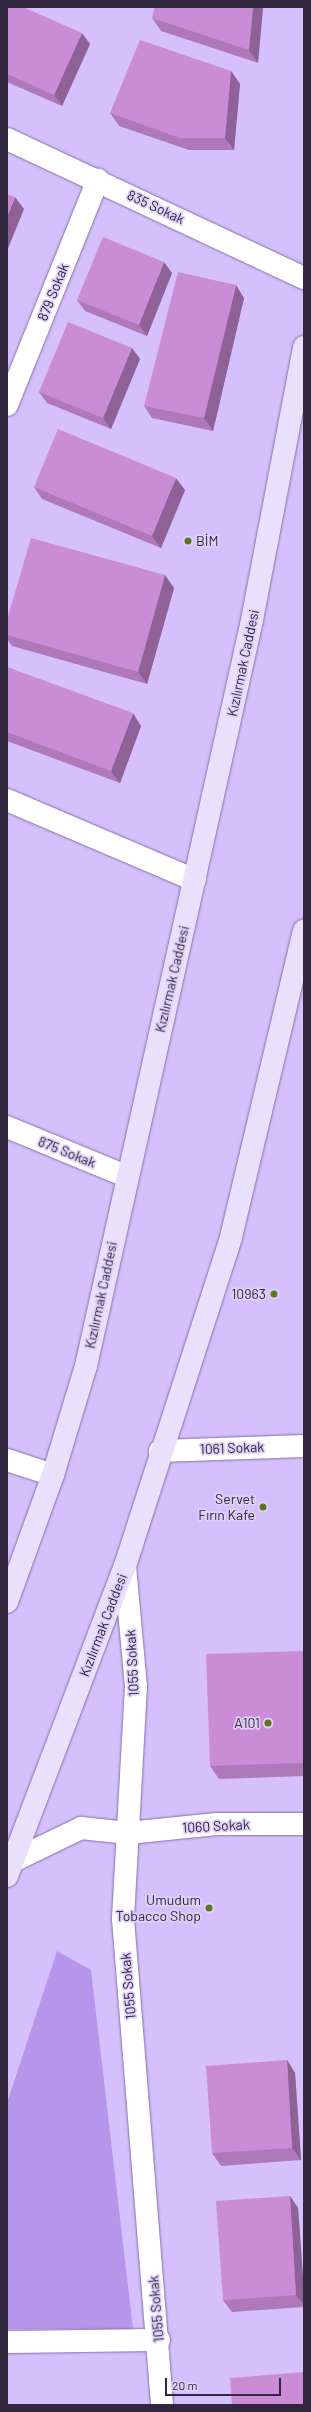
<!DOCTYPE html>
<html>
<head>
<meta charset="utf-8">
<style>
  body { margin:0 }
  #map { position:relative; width:311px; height:2412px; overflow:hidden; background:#d5bffc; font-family:Barlow,sans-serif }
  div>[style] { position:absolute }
  .green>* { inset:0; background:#b696ea }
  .roads { filter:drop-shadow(0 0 1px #8571a9) drop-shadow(0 0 1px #8571a9) }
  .lane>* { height:22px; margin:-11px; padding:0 11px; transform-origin:11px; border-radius:11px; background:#fff }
  .street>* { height:22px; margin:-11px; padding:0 11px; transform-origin:11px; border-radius:11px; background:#fff }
  .primary>* { height:22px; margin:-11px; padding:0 11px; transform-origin:11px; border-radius:11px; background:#e9e0fc }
  .wall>* { inset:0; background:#af78b9 }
  .shaded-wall>* { inset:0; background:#8e6296 }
  .building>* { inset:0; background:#cb8cd7 }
  .dots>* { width:11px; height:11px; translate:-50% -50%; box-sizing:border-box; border:2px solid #ded1f7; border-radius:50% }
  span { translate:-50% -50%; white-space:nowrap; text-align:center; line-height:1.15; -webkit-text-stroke:3.5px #ded1f7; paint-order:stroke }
  .street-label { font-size:14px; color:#30273f }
  .poi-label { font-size:14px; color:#30273f }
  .left { translate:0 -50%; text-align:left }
  .right { translate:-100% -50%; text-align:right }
  .frame { position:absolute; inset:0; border:8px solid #30273f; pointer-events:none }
  .scale { position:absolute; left:165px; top:2378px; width:116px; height:18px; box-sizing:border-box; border:2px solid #30273f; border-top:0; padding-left:5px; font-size:12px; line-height:14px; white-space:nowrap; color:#30273f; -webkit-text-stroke:3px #ded1f7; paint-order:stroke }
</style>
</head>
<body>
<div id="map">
  <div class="green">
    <i style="clip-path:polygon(57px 1951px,91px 1970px,133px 2329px,7px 2329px,7px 2103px)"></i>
  </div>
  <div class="roads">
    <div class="lane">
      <i style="left:7px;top:2342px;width:152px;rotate:-0.8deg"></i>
    </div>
    <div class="street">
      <i style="left:7px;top:139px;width:328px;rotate:25.1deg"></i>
      <i style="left:7px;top:405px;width:243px;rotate:-68deg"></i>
      <i style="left:7px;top:800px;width:204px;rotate:23.1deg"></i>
      <i style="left:7px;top:1127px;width:129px;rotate:22.4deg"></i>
      <i style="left:160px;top:1451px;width:144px;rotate:-2deg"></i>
      <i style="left:7px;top:1460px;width:48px;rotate:18.1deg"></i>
      <i style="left:125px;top:1566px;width:121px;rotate:84.8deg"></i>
      <i style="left:136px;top:1686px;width:233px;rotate:93.2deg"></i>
      <i style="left:123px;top:1919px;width:488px;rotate:85.4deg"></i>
      <i style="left:13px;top:1861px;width:76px;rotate:-25.9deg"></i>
      <i style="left:81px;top:1828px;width:47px;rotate:6.1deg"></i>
      <i style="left:128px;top:1833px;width:89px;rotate:-5.8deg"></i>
      <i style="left:217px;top:1824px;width:87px"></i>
    </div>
    <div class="primary">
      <i style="left:7px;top:1602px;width:135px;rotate:-70.1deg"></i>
      <i style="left:53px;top:1475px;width:114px;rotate:-73.2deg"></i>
      <i style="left:86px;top:1366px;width:764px;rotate:-77.45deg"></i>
      <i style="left:252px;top:620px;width:278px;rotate:-79.2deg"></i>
      <i style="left:7px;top:1876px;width:332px;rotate:-69.2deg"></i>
      <i style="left:125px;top:1566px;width:346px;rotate:-72.1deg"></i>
      <i style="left:231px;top:1237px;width:315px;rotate:-76.6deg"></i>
    </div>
  </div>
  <div class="wall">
    <i style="clip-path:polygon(7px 7px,90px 44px,62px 106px,7px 82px)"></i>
    <i style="clip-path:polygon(155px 7px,263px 7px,258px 63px,161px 31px,152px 18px)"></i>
    <i style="clip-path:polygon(231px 71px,240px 84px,234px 150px,189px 150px,119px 126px,110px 113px)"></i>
    <i style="clip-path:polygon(172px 273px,147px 336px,85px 311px,77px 300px)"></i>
    <i style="clip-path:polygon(244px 298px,213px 431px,152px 418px,144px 406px)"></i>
    <i style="clip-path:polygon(132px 348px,140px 359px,111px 429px,47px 403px,39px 392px)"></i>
    <i style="clip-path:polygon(34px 487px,185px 490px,161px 548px,42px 499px)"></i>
    <i style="clip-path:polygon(165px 575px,174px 588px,147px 684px,12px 646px,7px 639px,7px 620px)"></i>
    <i style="clip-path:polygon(7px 667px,141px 726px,120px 783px,7px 741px)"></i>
    <i style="clip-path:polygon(304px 1651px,304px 1776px,219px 1779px,210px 1766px)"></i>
    <i style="clip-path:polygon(287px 2060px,295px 2073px,301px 2160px,221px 2166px,212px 2153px)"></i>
    <i style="clip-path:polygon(290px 2196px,298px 2208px,304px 2291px,304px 2307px,232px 2312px,223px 2300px)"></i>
  </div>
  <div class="shaded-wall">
    <i style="clip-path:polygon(253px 7px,263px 7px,258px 63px,249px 50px)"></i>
    <i style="clip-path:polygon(82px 33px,90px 44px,62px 106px,54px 95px)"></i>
    <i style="clip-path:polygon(231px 71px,240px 84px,234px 150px,225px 138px)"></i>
    <i style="clip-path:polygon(15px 197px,24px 209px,7px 251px,7px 217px)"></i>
    <i style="clip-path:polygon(164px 262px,172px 273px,147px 336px,139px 325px)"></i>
    <i style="clip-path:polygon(236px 285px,244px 298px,213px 431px,204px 418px)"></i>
    <i style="clip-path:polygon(132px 348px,140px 359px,111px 429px,103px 418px)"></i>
    <i style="clip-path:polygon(176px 478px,185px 490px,161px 548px,152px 536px)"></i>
    <i style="clip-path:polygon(165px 575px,174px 588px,147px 684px,138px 672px)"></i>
    <i style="clip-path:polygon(133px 713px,141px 726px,120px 783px,111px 771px)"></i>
    <i style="clip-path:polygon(287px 2060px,295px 2073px,301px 2160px,292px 2148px)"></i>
    <i style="clip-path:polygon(290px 2196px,298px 2208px,304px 2291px,304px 2305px,296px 2295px)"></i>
  </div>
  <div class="building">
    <i style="clip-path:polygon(7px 7px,23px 7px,82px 33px,54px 95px,7px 74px)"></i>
    <i style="clip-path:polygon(155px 7px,253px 7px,249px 50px,152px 18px)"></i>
    <i style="clip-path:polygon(140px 40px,231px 71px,225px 138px,180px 138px,110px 113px)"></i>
    <i style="clip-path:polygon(7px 194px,15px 197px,7px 217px)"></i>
    <i style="clip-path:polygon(103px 237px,164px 262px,139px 325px,77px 300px)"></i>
    <i style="clip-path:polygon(178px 272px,236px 285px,204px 418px,144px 406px)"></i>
    <i style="clip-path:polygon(68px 322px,132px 348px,103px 418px,39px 392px)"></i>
    <i style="clip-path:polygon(58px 429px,176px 478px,152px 536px,34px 487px)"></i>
    <i style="clip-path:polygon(31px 538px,165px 575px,138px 672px,7px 635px,7px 620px)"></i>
    <i style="clip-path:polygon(7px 667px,133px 713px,111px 771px,7px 732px)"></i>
    <i style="clip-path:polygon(304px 1651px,304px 1763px,210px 1766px,206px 1654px)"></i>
    <i style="clip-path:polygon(287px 2060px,292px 2148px,212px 2153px,206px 2066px)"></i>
    <i style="clip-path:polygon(290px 2196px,296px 2295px,223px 2300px,216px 2201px)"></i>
    <i style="clip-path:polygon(304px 2372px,304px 2405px,232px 2405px,230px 2378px)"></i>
  </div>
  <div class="dots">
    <i style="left:188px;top:541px;background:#617320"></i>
    <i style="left:274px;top:1294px;background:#617320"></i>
    <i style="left:263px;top:1507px;background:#617320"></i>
    <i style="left:268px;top:1723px;background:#617320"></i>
    <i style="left:209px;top:1908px;background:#617320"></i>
  </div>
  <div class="street-label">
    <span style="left:156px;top:207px;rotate:25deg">835 Sokak</span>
    <span style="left:53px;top:292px;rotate:-68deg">879 Sokak</span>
    <span style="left:243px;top:663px;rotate:-78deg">Kızılırmak Caddesi</span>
    <span style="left:172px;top:979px;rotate:-77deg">Kızılırmak Caddesi</span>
    <span style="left:67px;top:1152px;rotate:22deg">875 Sokak</span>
    <span style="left:101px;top:1295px;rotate:-78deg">Kızılırmak Caddesi</span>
    <span style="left:232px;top:1448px;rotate:-2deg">1061 Sokak</span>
    <span style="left:103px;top:1625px;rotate:-69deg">Kızılırmak Caddesi</span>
    <span style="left:132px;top:1663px;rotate:-93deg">1055 Sokak</span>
    <span style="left:216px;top:1826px;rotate:-3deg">1060 Sokak</span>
    <span style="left:128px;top:1986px;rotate:-95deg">1055 Sokak</span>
    <span style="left:156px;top:2309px;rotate:-95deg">1055 Sokak</span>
  </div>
  <div class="poi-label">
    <span class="left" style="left:196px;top:541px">BİM</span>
    <span class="right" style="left:266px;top:1294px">10963</span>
    <span class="right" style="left:255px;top:1507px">Servet<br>Fırın Kafe</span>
    <span class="right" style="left:260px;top:1723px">A101</span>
    <span class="right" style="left:201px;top:1908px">Umudum<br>Tobacco Shop</span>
  </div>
  <div class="frame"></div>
  <div class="scale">20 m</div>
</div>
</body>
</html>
